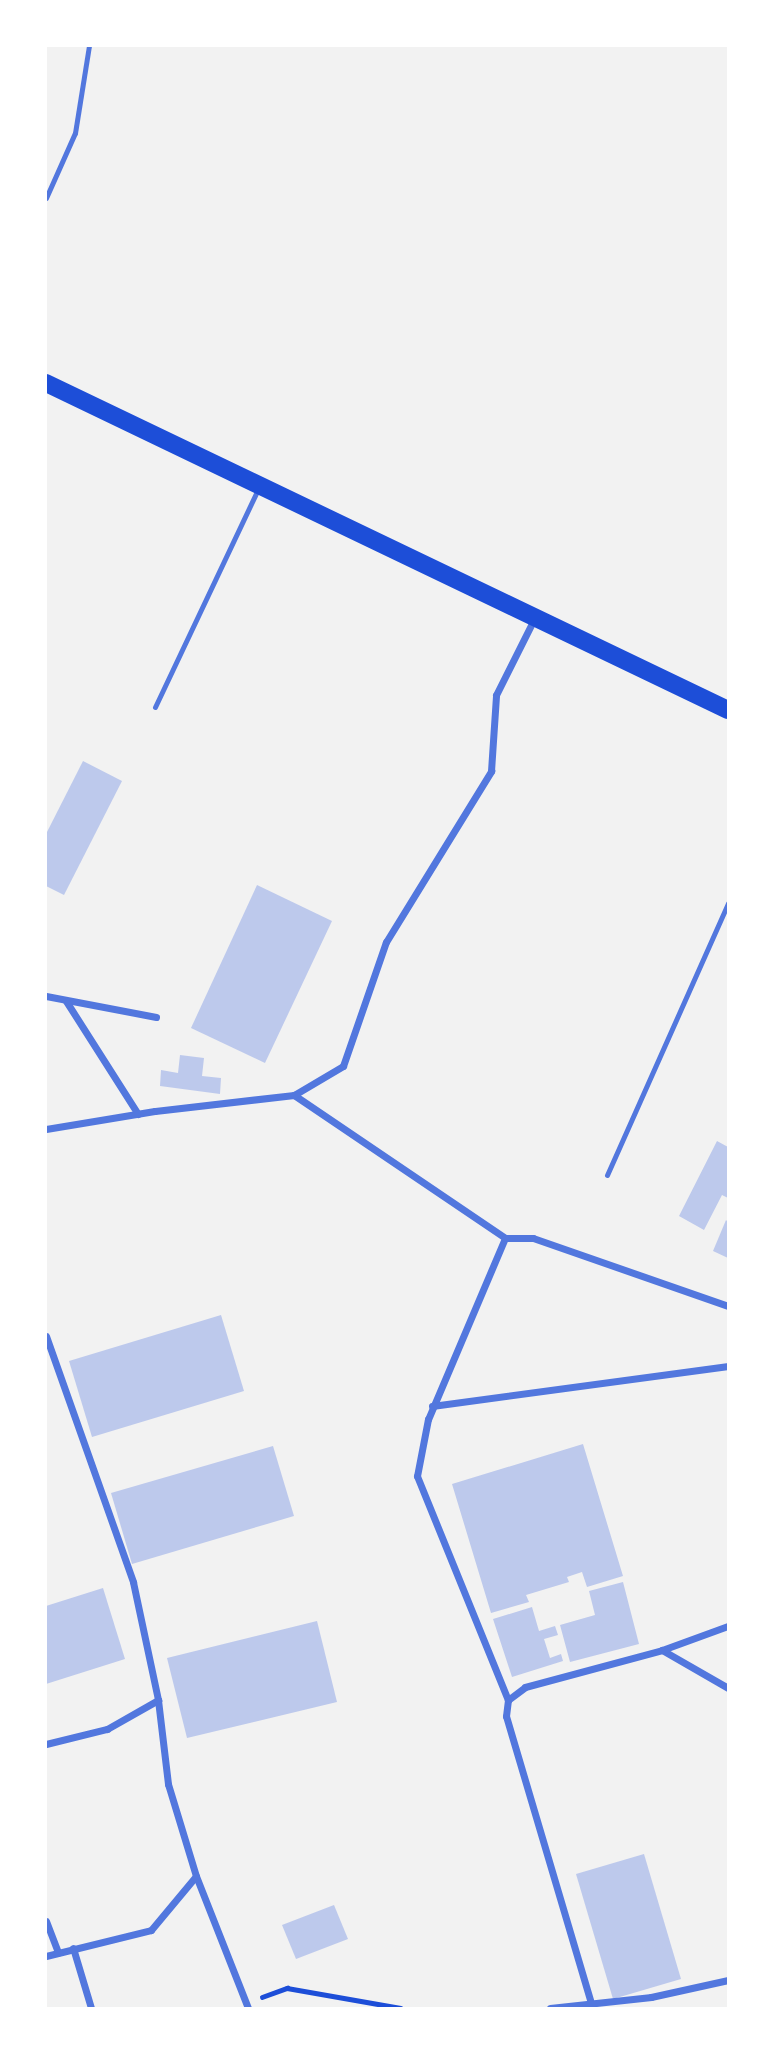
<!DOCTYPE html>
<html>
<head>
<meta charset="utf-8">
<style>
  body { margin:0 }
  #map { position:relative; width:774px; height:2054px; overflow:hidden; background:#f2f2f2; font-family:"Sofia Sans Condensed",sans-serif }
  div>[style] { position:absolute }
  .building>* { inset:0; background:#bdc9ec }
  .path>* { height:4.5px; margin:-2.25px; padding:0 2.25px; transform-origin:2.25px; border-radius:2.25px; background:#1d4ed8 }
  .service>* { height:5px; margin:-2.5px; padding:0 2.5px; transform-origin:2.5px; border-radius:2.5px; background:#5277de }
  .minor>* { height:7px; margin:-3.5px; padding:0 3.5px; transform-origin:3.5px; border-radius:3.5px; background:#5277de }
  .primary>* { height:18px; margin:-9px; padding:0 9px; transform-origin:9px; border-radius:9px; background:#1d4ed8 }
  span { translate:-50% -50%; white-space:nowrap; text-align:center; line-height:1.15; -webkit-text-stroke:7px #fff; paint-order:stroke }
  .frame { position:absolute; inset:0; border:47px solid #fff; pointer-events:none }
</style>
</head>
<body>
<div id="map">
  <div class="building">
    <i style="clip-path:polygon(83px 761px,122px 781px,64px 895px,46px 886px,46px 834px)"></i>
    <i style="clip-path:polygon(257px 885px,332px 921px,265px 1063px,191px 1028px)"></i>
    <i style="clip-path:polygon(180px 1055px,204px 1058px,202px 1076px,221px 1078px,220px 1094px,160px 1086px,161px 1070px,178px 1073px)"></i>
    <i style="clip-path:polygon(717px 1141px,728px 1147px,728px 1198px,722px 1195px,704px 1230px,679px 1216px)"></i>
    <i style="clip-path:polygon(726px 1220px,728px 1222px,728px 1258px,713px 1251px)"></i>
    <i style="clip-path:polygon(221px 1315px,244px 1391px,92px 1437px,69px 1361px)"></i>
    <i style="clip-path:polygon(583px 1444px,623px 1576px,587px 1587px,582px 1572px,567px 1577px,569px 1582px,526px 1595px,529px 1602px,491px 1613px,452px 1484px)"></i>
    <i style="clip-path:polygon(273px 1446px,294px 1516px,132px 1564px,111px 1493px)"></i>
    <i style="clip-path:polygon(623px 1582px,639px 1644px,570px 1662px,560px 1625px,595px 1615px,589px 1591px)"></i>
    <i style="clip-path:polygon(103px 1588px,125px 1659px,46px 1684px,46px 1606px)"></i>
    <i style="clip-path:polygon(532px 1607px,539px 1631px,555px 1626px,558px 1635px,544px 1639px,550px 1658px,561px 1654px,563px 1661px,512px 1677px,493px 1619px)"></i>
    <i style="clip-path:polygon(317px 1621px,337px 1702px,187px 1738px,167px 1658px)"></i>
    <i style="clip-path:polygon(644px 1854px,681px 1979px,613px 1999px,576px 1874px)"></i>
    <i style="clip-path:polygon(334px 1905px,348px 1939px,296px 1959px,282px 1925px)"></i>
  </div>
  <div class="path">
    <i style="left:262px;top:1997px;width:27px;rotate:-20deg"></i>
    <i style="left:287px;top:1988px;width:115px;rotate:10deg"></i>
  </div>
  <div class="service">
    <i style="left:46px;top:198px;width:71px;rotate:-66deg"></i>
    <i style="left:75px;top:133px;width:88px;rotate:-80.9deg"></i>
    <i style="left:155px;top:707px;width:241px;rotate:-64.7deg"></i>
    <i style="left:607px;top:1175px;width:298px;rotate:-66deg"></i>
  </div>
  <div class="minor">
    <i style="left:46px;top:996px;width:112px;rotate:10.8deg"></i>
    <i style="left:66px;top:1001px;width:134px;rotate:57.5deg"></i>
    <i style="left:294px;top:1095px;width:255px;rotate:34.1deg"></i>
    <i style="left:505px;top:1238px;width:28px"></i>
    <i style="left:533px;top:1238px;width:207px;rotate:19.2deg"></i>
    <i style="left:46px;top:1129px;width:110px;rotate:-9.4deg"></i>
    <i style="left:155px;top:1111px;width:140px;rotate:-6.6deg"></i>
    <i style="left:294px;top:1095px;width:57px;rotate:-30.6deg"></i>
    <i style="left:343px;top:1066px;width:131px;rotate:-70.9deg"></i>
    <i style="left:386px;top:942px;width:201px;rotate:-58.4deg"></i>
    <i style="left:491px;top:771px;width:76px;rotate:-86.2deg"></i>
    <i style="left:496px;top:695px;width:85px;rotate:-63.4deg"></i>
    <i style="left:505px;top:1238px;width:197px;rotate:113deg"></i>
    <i style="left:428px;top:1419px;width:58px;rotate:100.9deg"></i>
    <i style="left:417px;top:1476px;width:242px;rotate:67.9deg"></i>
    <i style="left:46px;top:1336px;width:261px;rotate:70.5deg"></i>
    <i style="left:133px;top:1582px;width:121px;rotate:78deg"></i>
    <i style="left:158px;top:1700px;width:85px;rotate:83.2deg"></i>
    <i style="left:168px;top:1784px;width:96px;rotate:73.1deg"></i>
    <i style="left:196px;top:1876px;width:142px;rotate:68.5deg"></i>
    <i style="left:432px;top:1406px;width:299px;rotate:-7.7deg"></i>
    <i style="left:662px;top:1650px;width:76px;rotate:29.9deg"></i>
    <i style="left:46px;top:1744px;width:63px;rotate:-13.8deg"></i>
    <i style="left:107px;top:1729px;width:59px;rotate:-29.6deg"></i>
    <i style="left:46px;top:1921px;width:34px;rotate:69deg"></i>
    <i style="left:73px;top:1948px;width:63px;rotate:73.3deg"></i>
    <i style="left:46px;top:1956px;width:108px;rotate:-13.9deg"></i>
    <i style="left:151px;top:1930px;width:70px;rotate:-50.2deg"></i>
    <i style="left:591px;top:2003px;width:299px;rotate:-106.5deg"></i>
    <i style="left:506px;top:1716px;width:16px;rotate:-83deg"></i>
    <i style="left:508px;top:1700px;width:21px;rotate:-37deg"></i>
    <i style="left:525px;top:1687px;width:142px;rotate:-15.1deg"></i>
    <i style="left:662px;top:1650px;width:70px;rotate:-20deg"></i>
    <i style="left:550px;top:2008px;width:102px;rotate:-6.2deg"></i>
    <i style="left:651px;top:1997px;width:79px;rotate:-12.4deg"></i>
  </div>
  <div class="primary">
    <i style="left:46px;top:383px;width:756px;rotate:25.62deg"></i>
  </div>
  <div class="frame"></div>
</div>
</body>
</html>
